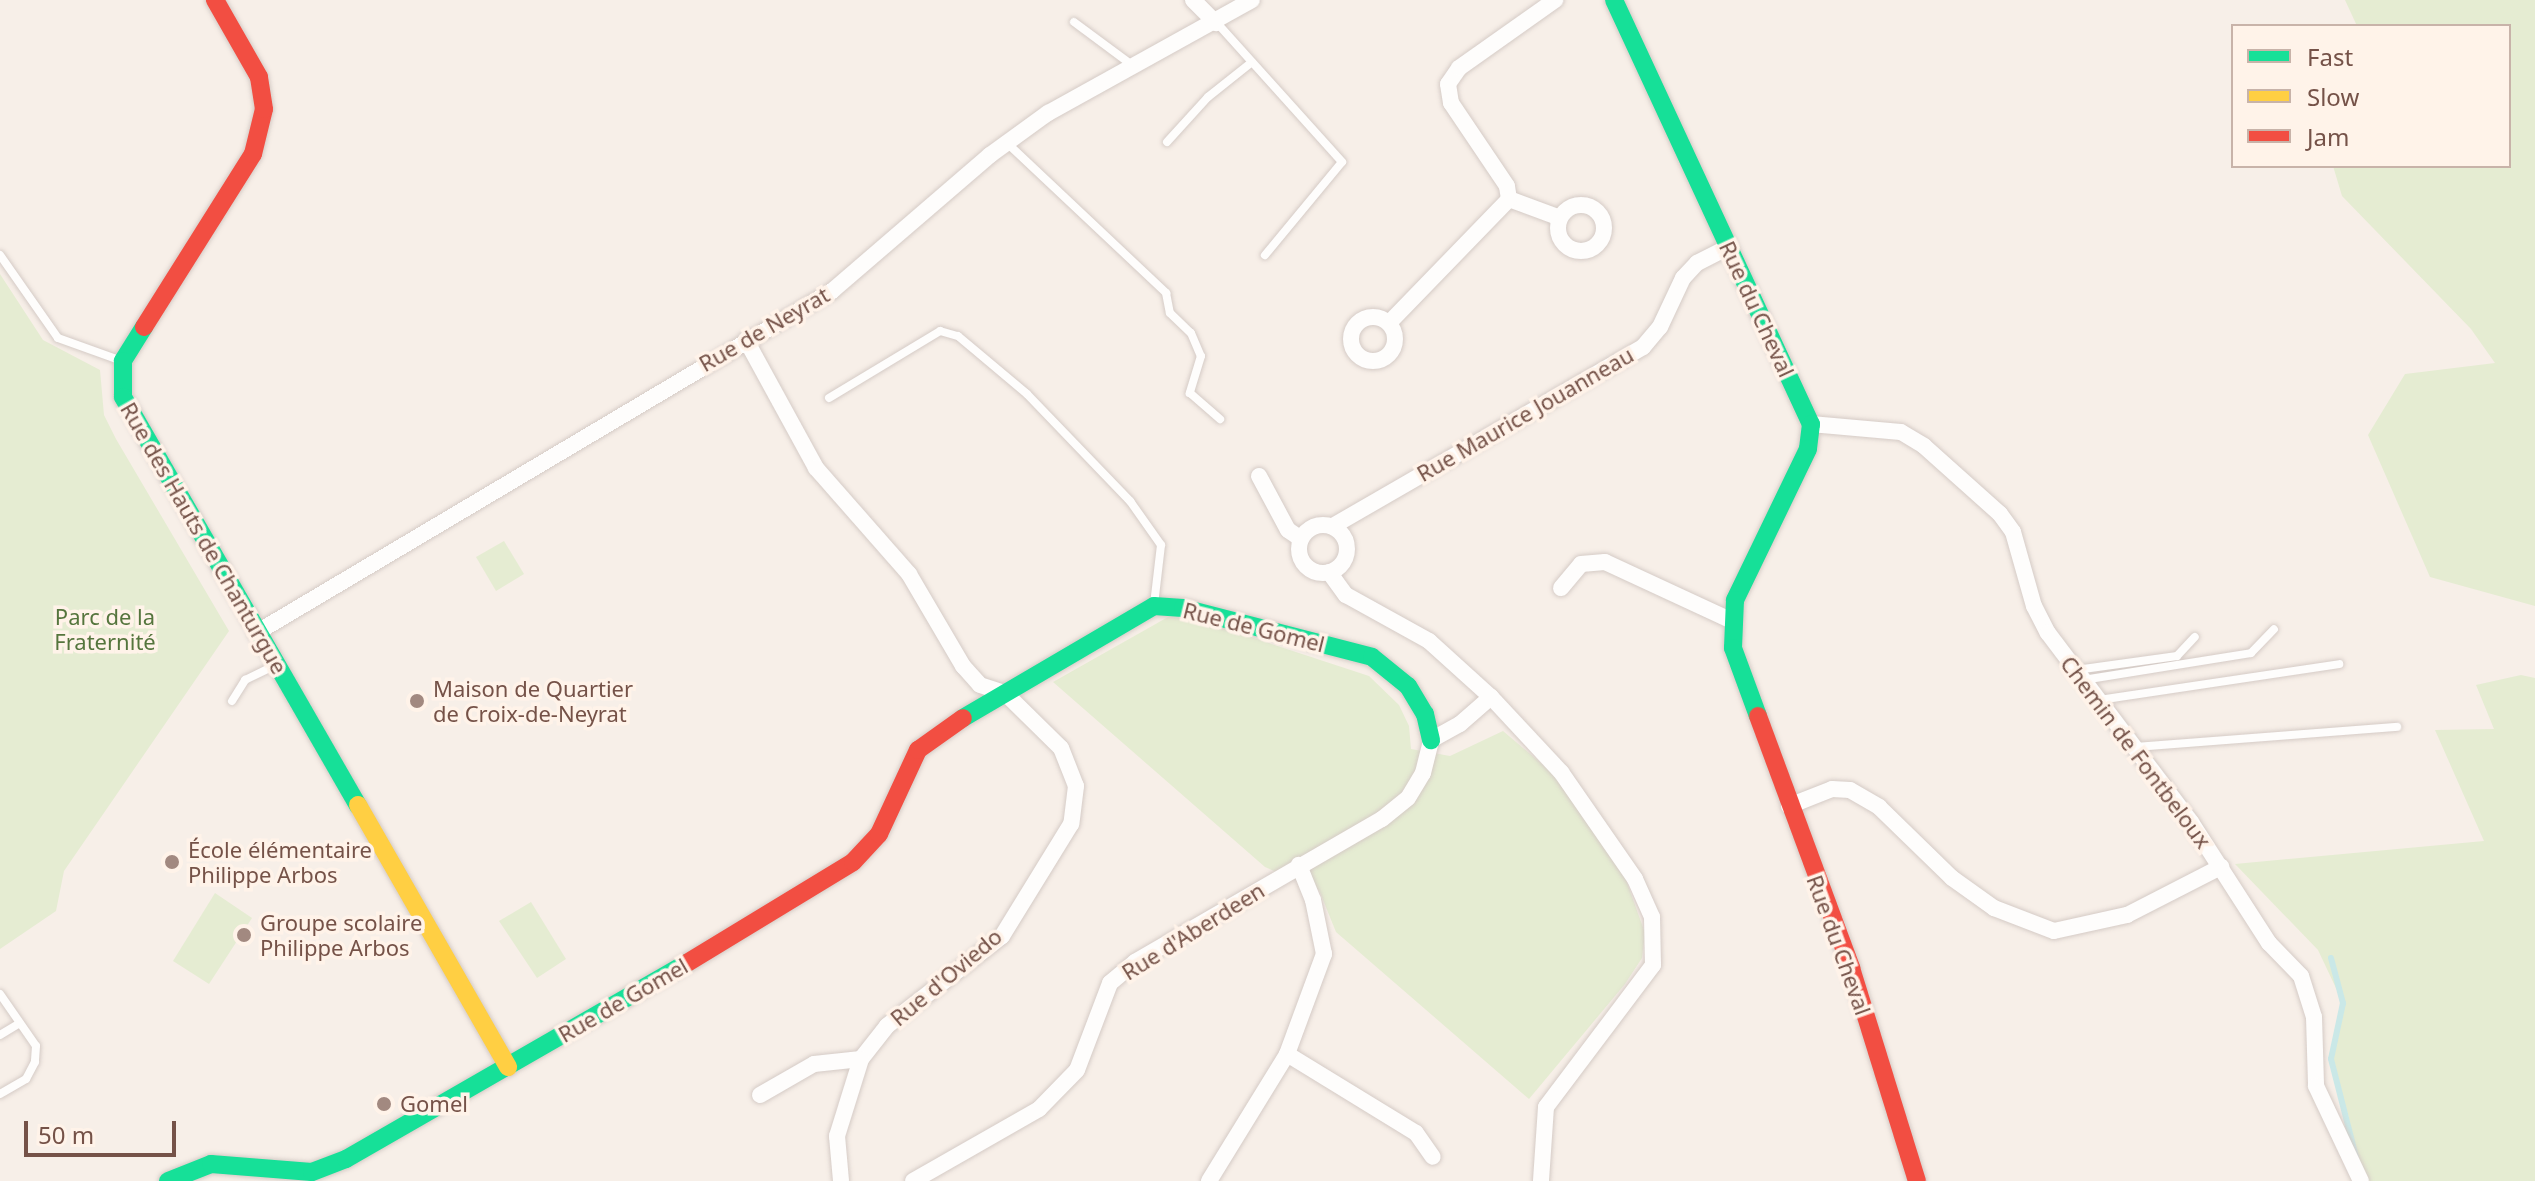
<!DOCTYPE html>
<html>
<head>
<meta charset="utf-8">
<style>
  body { margin:0 }
  #map { position:relative; width:2535px; height:1181px; overflow:hidden; background:#f7efe8; font-family:"Noto Sans",sans-serif }
  div>[style] { position:absolute }
  .green>* { inset:0; background:#e5ecd2 }
  .stream>* { height:6px; margin:-3px; padding:0 3px; transform-origin:3px; border-radius:3px; background:#cae8e7 }
  .roads { filter:drop-shadow(0 0 2px #d5cbc6) drop-shadow(0 0 2px #d5cbc6) }
  .lane>* { height:8px; margin:-4px; padding:0 4px; transform-origin:4px; border-radius:4px; background:#fefdfc }
  .street>* { height:16px; margin:-8px; padding:0 8px; transform-origin:8px; border-radius:8px; background:#fefdfc }
  .street>.ring { margin:-8px; padding:0; box-sizing:content-box; background:none; border:16px solid #fefdfc; border-radius:50% }
  .fast>* { height:18px; margin:-9px; padding:0 9px; transform-origin:9px; border-radius:9px; background:#16e098 }
  .slow>* { height:18px; margin:-9px; padding:0 9px; transform-origin:9px; border-radius:9px; background:#ffcf43 }
  .jam>* { height:18px; margin:-9px; padding:0 9px; transform-origin:9px; border-radius:9px; background:#f24e42 }
  .dots>* { width:22px; height:22px; translate:-50% -50%; box-sizing:border-box; border:4px solid #fff3e9; border-radius:50% }
  span { translate:-50% -50%; white-space:nowrap; text-align:center; line-height:1.15; -webkit-text-stroke:7px #fff3e9; paint-order:stroke }
  .street-label { font-size:22px; color:#755248 }
  .park-label { font-size:22px; color:#55753d }
  .poi-label { font-size:22px; color:#755248 }
  .left { translate:0 -50%; text-align:left }
  .legend { position:absolute; left:2231px; top:24px; width:280px; height:144px; box-sizing:border-box; background:#fff3e9; border:2px solid #c8b3a9; margin:0; padding:10px 14px; list-style:none; font-size:24px; color:#755248 }
  .legend li { display:flex; align-items:center; gap:16px; height:40px }
  .legend b { width:40px; border:2px solid #c8b3a9 }
  .scale { position:absolute; left:24px; top:1121px; width:152px; height:36px; box-sizing:border-box; border:4px solid #755248; border-top:0; padding-left:10px; font-size:24px; line-height:28px; white-space:nowrap; color:#755248; -webkit-text-stroke:6px #fff3e9; paint-order:stroke }
</style>
</head>
<body>
<div id="map">
  <div class="green">
    <i style="clip-path:polygon(2345px 0,2535px 0,2535px 606px,2430px 577px,2368px 435px,2405px 374px,2495px 363px,2471px 329px,2342px 196px,2333px 166px,2509px 166px,2509px 26px,2357px 26px)"></i>
    <i style="clip-path:polygon(0 274px,43px 340px,100px 370px,104px 415px,116px 439px,229px 631px,64px 871px,56px 911px,0 949px)"></i>
    <i style="clip-path:polygon(504px 541px,524px 574px,496px 591px,476px 557px)"></i>
    <i style="clip-path:polygon(1168px 617px,1196px 619px,1369px 676px,1399px 705px,1409px 726px,1411px 749px,1450px 756px,1503px 731px,1555px 775px,1625px 877px,1645px 933px,1642px 958px,1625px 984px,1529px 1099px,1336px 932px,1319px 890px,1265px 867px,1053px 682px)"></i>
    <i style="clip-path:polygon(2521px 675px,2535px 678px,2535px 1181px,2361px 1181px,2353px 1167px,2349px 1118px,2331px 1059px,2343px 1003px,2318px 950px,2235px 864px,2484px 841px,2435px 730px,2494px 729px,2476px 685px)"></i>
    <i style="clip-path:polygon(215px 893px,252px 918px,209px 984px,173px 961px)"></i>
    <i style="clip-path:polygon(531px 902px,566px 959px,537px 978px,499px 921px)"></i>
  </div>
  <div class="stream">
    <i style="left:2331px;top:958px;width:47px;rotate:75.1deg"></i>
    <i style="left:2343px;top:1003px;width:57px;rotate:102.1deg"></i>
    <i style="left:2331px;top:1059px;width:105px;rotate:75.7deg"></i>
  </div>
  <div class="roads">
    <div class="lane">
      <i style="left:1074px;top:22px;width:72px;rotate:36.6deg"></i>
      <i style="left:1217px;top:23px;width:187px;rotate:48deg"></i>
      <i style="left:1342px;top:162px;width:121px;rotate:129.6deg"></i>
      <i style="left:1167px;top:142px;width:61px;rotate:-47.7deg"></i>
      <i style="left:1208px;top:97px;width:56px;rotate:-38.5deg"></i>
      <i style="left:1007px;top:143px;width:219px;rotate:43.3deg"></i>
      <i style="left:1166px;top:293px;width:20px;rotate:79deg"></i>
      <i style="left:1170px;top:313px;width:29px;rotate:44deg"></i>
      <i style="left:1191px;top:333px;width:25px;rotate:67deg"></i>
      <i style="left:1201px;top:356px;width:39px;rotate:107deg"></i>
      <i style="left:1190px;top:393px;width:40px;rotate:41deg"></i>
      <i style="left:0;top:255px;width:101px;rotate:55.1deg"></i>
      <i style="left:58px;top:338px;width:68px;rotate:19.8deg"></i>
      <i style="left:829px;top:398px;width:130px;rotate:-31.1deg"></i>
      <i style="left:940px;top:331px;width:19px;rotate:16deg"></i>
      <i style="left:958px;top:336px;width:90px;rotate:40deg"></i>
      <i style="left:1027px;top:394px;width:149px;rotate:46.1deg"></i>
      <i style="left:1130px;top:501px;width:54px;rotate:54.8deg"></i>
      <i style="left:1161px;top:545px;width:60px;rotate:96.7deg"></i>
      <i style="left:2076px;top:670px;width:102px;rotate:-7.9deg"></i>
      <i style="left:2177px;top:656px;width:26px;rotate:-47deg"></i>
      <i style="left:2083px;top:680px;width:170px;rotate:-9.1deg"></i>
      <i style="left:2251px;top:653px;width:33px;rotate:-46deg"></i>
      <i style="left:2099px;top:700px;width:243px;rotate:-8.5deg"></i>
      <i style="left:232px;top:701px;width:25px;rotate:-58deg"></i>
      <i style="left:245px;top:680px;width:34px;rotate:-26deg"></i>
      <i style="left:2136px;top:747px;width:262px;rotate:-4.4deg"></i>
      <i style="left:0;top:994px;width:63px;rotate:55.3deg"></i>
      <i style="left:36px;top:1046px;width:16px;rotate:94deg"></i>
      <i style="left:35px;top:1062px;width:19px;rotate:118deg"></i>
      <i style="left:26px;top:1079px;width:30px;rotate:150deg"></i>
      <i style="left:0;top:1035px;width:23px;rotate:-31deg"></i>
    </div>
    <div class="street">
      <i style="left:1193px;top:0;width:33px;rotate:45deg"></i>
      <i style="left:1509px;top:199px;width:54px;rotate:20.4deg"></i>
      <i class="ring" style="left:1558px;top:205px;width:30px;height:30px"></i>
      <i class="ring" style="left:1351px;top:317px;width:28px;height:28px"></i>
      <i style="left:1389px;top:323px;width:173px;rotate:-45.9deg"></i>
      <i style="left:1509px;top:199px;width:13px;rotate:-99deg"></i>
      <i style="left:1507px;top:186px;width:100px;rotate:-124deg"></i>
      <i style="left:1451px;top:103px;width:19px;rotate:-99deg"></i>
      <i style="left:1448px;top:84px;width:19px;rotate:-55deg"></i>
      <i style="left:1459px;top:68px;width:118px;rotate:-35.3deg"></i>
      <i style="left:746px;top:340px;width:146px;rotate:61.3deg"></i>
      <i style="left:816px;top:468px;width:141px;rotate:48.7deg"></i>
      <i style="left:909px;top:574px;width:107px;rotate:59.6deg"></i>
      <i style="left:963px;top:666px;width:25px;rotate:48deg"></i>
      <i style="left:980px;top:685px;width:26px;rotate:18deg"></i>
      <i style="left:1005px;top:693px;width:78px;rotate:44.5deg"></i>
      <i style="left:1061px;top:748px;width:41px;rotate:68.5deg"></i>
      <i style="left:1076px;top:786px;width:38px;rotate:97deg"></i>
      <i style="left:1071px;top:824px;width:132px;rotate:121.6deg"></i>
      <i style="left:1002px;top:936px;width:146px;rotate:142deg"></i>
      <i style="left:887px;top:1026px;width:42px;rotate:128.2deg"></i>
      <i style="left:861px;top:1059px;width:81px;rotate:107.3deg"></i>
      <i style="left:837px;top:1136px;width:45px;rotate:84.9deg"></i>
      <i style="left:1811px;top:424px;width:90px;rotate:5.1deg"></i>
      <i style="left:1901px;top:432px;width:27px;rotate:31deg"></i>
      <i style="left:1924px;top:446px;width:102px;rotate:41.8deg"></i>
      <i style="left:2000px;top:514px;width:22px;rotate:54deg"></i>
      <i style="left:2013px;top:532px;width:77px;rotate:74.2deg"></i>
      <i style="left:2034px;top:606px;width:30px;rotate:63deg"></i>
      <i style="left:2048px;top:633px;width:237px;rotate:52.9deg"></i>
      <i style="left:2191px;top:822px;width:144px;rotate:57.2deg"></i>
      <i style="left:2269px;top:943px;width:46px;rotate:45.9deg"></i>
      <i style="left:2301px;top:976px;width:43px;rotate:72.4deg"></i>
      <i style="left:2314px;top:1017px;width:69px;rotate:88.3deg"></i>
      <i style="left:2316px;top:1086px;width:105px;rotate:64.7deg"></i>
      <i style="left:1259px;top:476px;width:61px;rotate:61.8deg"></i>
      <i style="left:1288px;top:530px;width:14px;rotate:34deg"></i>
      <i class="ring" style="left:1299px;top:525px;width:32px;height:32px"></i>
      <i style="left:1333px;top:526px;width:358px;rotate:-30deg"></i>
      <i style="left:1643px;top:347px;width:26px;rotate:-50deg"></i>
      <i style="left:1660px;top:327px;width:54px;rotate:-64.9deg"></i>
      <i style="left:1683px;top:278px;width:21px;rotate:-47deg"></i>
      <i style="left:1697px;top:263px;width:34px;rotate:-27deg"></i>
      <i style="left:1329px;top:572px;width:29px;rotate:54deg"></i>
      <i style="left:1346px;top:595px;width:95px;rotate:29deg"></i>
      <i style="left:1429px;top:641px;width:84px;rotate:42.1deg"></i>
      <i style="left:1491px;top:697px;width:103px;rotate:47deg"></i>
      <i style="left:1561px;top:772px;width:130px;rotate:55.3deg"></i>
      <i style="left:1635px;top:879px;width:42px;rotate:65.9deg"></i>
      <i style="left:1652px;top:917px;width:48px;rotate:88.8deg"></i>
      <i style="left:1653px;top:965px;width:178px;rotate:127deg"></i>
      <i style="left:1546px;top:1107px;width:74px;rotate:93.9deg"></i>
      <i style="left:1561px;top:588px;width:31px;rotate:-50deg"></i>
      <i style="left:1581px;top:564px;width:24px;rotate:-5deg"></i>
      <i style="left:1605px;top:562px;width:138px;rotate:24.9deg"></i>
      <i style="left:256px;top:633px;width:670px;rotate:-30.7deg"></i>
      <i style="left:832px;top:291px;width:208px;rotate:-40.7deg"></i>
      <i style="left:990px;top:155px;width:72px;rotate:-35.9deg"></i>
      <i style="left:1048px;top:113px;width:233px;rotate:-29deg"></i>
      <i style="left:1789px;top:806px;width:46px;rotate:-21.6deg"></i>
      <i style="left:1832px;top:789px;width:18px;rotate:3deg"></i>
      <i style="left:1850px;top:790px;width:34px;rotate:30deg"></i>
      <i style="left:1879px;top:807px;width:102px;rotate:44.2deg"></i>
      <i style="left:1952px;top:878px;width:52px;rotate:35.5deg"></i>
      <i style="left:1994px;top:908px;width:64px;rotate:21deg"></i>
      <i style="left:2054px;top:931px;width:75px;rotate:-12.4deg"></i>
      <i style="left:2127px;top:915px;width:106px;rotate:-27.1deg"></i>
      <i style="left:1287px;top:1054px;width:151px;rotate:31.5deg"></i>
      <i style="left:1416px;top:1133px;width:29px;rotate:55deg"></i>
      <i style="left:760px;top:1095px;width:62px;rotate:-29.9deg"></i>
      <i style="left:814px;top:1064px;width:47px;rotate:-6.1deg"></i>
      <i style="left:913px;top:1181px;width:145px;rotate:-29.7deg"></i>
      <i style="left:1039px;top:1109px;width:54px;rotate:-45.7deg"></i>
      <i style="left:1077px;top:1070px;width:93px;rotate:-69.2deg"></i>
      <i style="left:1110px;top:983px;width:33px;rotate:-40deg"></i>
      <i style="left:1135px;top:962px;width:285px;rotate:-30.1deg"></i>
      <i style="left:1382px;top:819px;width:33px;rotate:-39deg"></i>
      <i style="left:1408px;top:798px;width:29px;rotate:-59deg"></i>
      <i style="left:1423px;top:773px;width:34px;rotate:-76deg"></i>
      <i style="left:1431px;top:740px;width:33px;rotate:-29deg"></i>
      <i style="left:1460px;top:724px;width:41px;rotate:-41.1deg"></i>
      <i style="left:1209px;top:1181px;width:149px;rotate:-58.4deg"></i>
      <i style="left:1287px;top:1054px;width:107px;rotate:-69.7deg"></i>
      <i style="left:1324px;top:954px;width:55px;rotate:-101.5deg"></i>
      <i style="left:1313px;top:900px;width:38px;rotate:-112deg"></i>
    </div>
    <div class="fast">
      <i style="left:1614px;top:0;width:468px;rotate:65.1deg"></i>
      <i style="left:1811px;top:424px;width:25px;rotate:97deg"></i>
      <i style="left:1808px;top:449px;width:168px;rotate:115.8deg"></i>
      <i style="left:1735px;top:600px;width:48px;rotate:92.4deg"></i>
      <i style="left:1733px;top:648px;width:72px;rotate:69.8deg"></i>
      <i style="left:144px;top:327px;width:40px;rotate:122deg"></i>
      <i style="left:123px;top:361px;width:36px;rotate:90deg"></i>
      <i style="left:123px;top:397px;width:471px;rotate:60.1deg"></i>
      <i style="left:963px;top:718px;width:221px;rotate:-30.4deg"></i>
      <i style="left:1154px;top:606px;width:29px;rotate:4deg"></i>
      <i style="left:1183px;top:608px;width:195px;rotate:14.5deg"></i>
      <i style="left:1372px;top:657px;width:46px;rotate:38.9deg"></i>
      <i style="left:1408px;top:686px;width:33px;rotate:59deg"></i>
      <i style="left:1425px;top:714px;width:27px;rotate:77deg"></i>
      <i style="left:168px;top:1181px;width:46px;rotate:-21.6deg"></i>
      <i style="left:211px;top:1164px;width:101px;rotate:4.5deg"></i>
      <i style="left:312px;top:1172px;width:36px;rotate:-21deg"></i>
      <i style="left:346px;top:1159px;width:393px;rotate:-29.9deg"></i>
    </div>
    <div class="slow">
      <i style="left:358px;top:805px;width:302px;rotate:60.2deg"></i>
    </div>
    <div class="jam">
      <i style="left:144px;top:327px;width:204px;rotate:-57.8deg"></i>
      <i style="left:253px;top:154px;width:46px;rotate:-76.3deg"></i>
      <i style="left:264px;top:109px;width:32px;rotate:-99deg"></i>
      <i style="left:259px;top:77px;width:89px;rotate:-119.7deg"></i>
      <i style="left:1758px;top:716px;width:269px;rotate:69.7deg"></i>
      <i style="left:1851px;top:968px;width:223px;rotate:72.8deg"></i>
      <i style="left:687px;top:963px;width:194px;rotate:-31.3deg"></i>
      <i style="left:853px;top:862px;width:38px;rotate:-47deg"></i>
      <i style="left:879px;top:834px;width:93px;rotate:-65.1deg"></i>
      <i style="left:918px;top:750px;width:55px;rotate:-35.4deg"></i>
    </div>
  </div>
  <div class="dots">
    <i style="left:417px;top:701px;background:#a28980"></i>
    <i style="left:172px;top:862px;background:#a28980"></i>
    <i style="left:244px;top:935px;background:#a28980"></i>
    <i style="left:384px;top:1104px;background:#a28980"></i>
  </div>
  <div class="street-label">
    <span style="left:1757px;top:309px;rotate:65deg">Rue du Cheval</span>
    <span style="left:764px;top:329px;rotate:-30deg">Rue de Neyrat</span>
    <span style="left:1525px;top:414px;rotate:-30deg">Rue Maurice Jouanneau</span>
    <span style="left:204px;top:538px;rotate:60deg">Rue des Hauts de Chanturgue</span>
    <span style="left:1254px;top:627px;rotate:14deg">Rue de Gomel</span>
    <span style="left:2136px;top:752px;rotate:53deg">Chemin de Fontbeloux</span>
    <span style="left:1193px;top:931px;rotate:-32deg">Rue d'Aberdeen</span>
    <span style="left:1839px;top:945px;rotate:70deg">Rue du Cheval</span>
    <span style="left:946px;top:977px;rotate:-40deg">Rue d'Oviedo</span>
    <span style="left:623px;top:1000px;rotate:-30deg">Rue de Gomel</span>
  </div>
  <div class="park-label">
    <span style="left:105px;top:629px">Parc de la<br>Fraternité</span>
  </div>
  <div class="poi-label">
    <span class="left" style="left:433px;top:701px">Maison de Quartier<br>de Croix-de-Neyrat</span>
    <span class="left" style="left:188px;top:862px">École élémentaire<br>Philippe Arbos</span>
    <span class="left" style="left:260px;top:935px">Groupe scolaire<br>Philippe Arbos</span>
    <span class="left" style="left:400px;top:1104px">Gomel</span>
  </div>
  <ul class="legend">
  <li><b style="height:10px;background:#16e098"></b>Fast</li>
  <li><b style="height:10px;background:#ffcf43"></b>Slow</li>
  <li><b style="height:10px;background:#f24e42"></b>Jam</li>
  </ul>
  <div class="scale">50 m</div>
</div>
</body>
</html>
